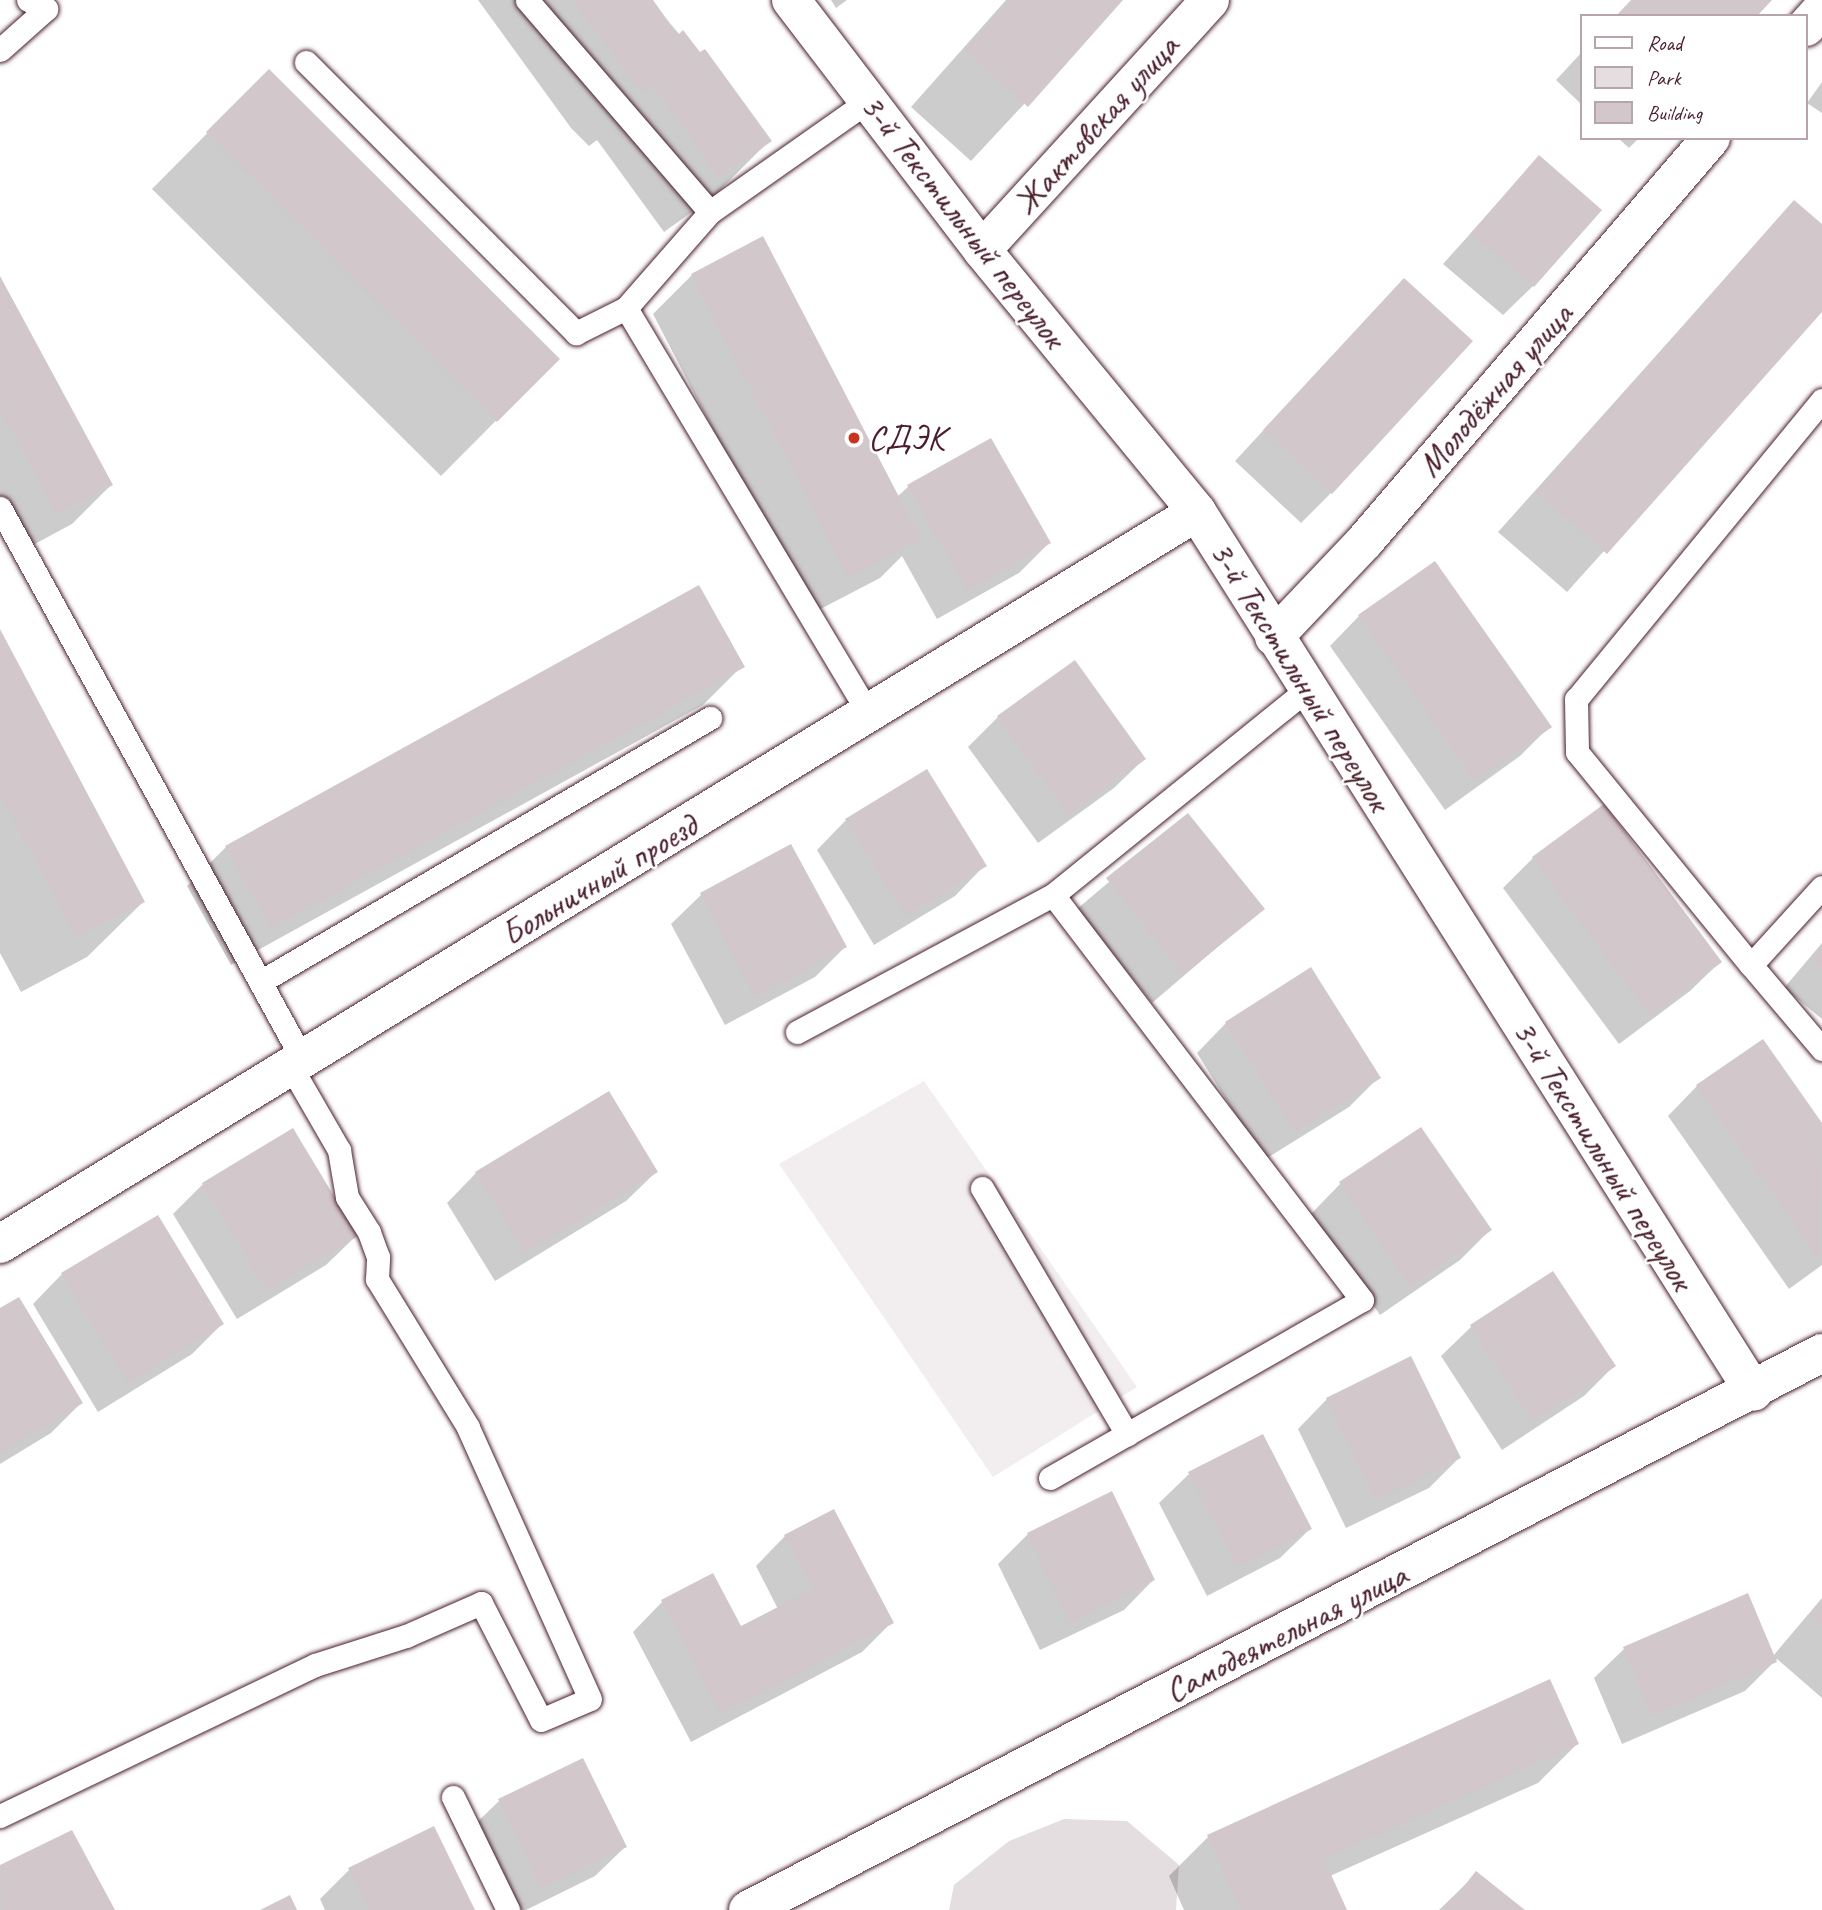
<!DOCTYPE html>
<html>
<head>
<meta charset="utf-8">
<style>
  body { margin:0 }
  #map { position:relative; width:1822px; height:1910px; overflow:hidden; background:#fff; font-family:Caveat,sans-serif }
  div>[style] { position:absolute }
  .built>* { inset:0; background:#f2eeef }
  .green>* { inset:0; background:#e5dee0 }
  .shadow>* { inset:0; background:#0003 }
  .building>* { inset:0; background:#d2c7cb }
  .roads { filter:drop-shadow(0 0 2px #4a1f2b) drop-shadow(0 0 2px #4a1f2b) }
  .service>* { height:23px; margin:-11.5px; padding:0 11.5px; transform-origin:11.5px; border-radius:11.5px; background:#fff }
  .minor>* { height:38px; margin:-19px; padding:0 19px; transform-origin:19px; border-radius:19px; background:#fff }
  .dots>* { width:19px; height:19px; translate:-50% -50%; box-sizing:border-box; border:4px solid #fff; border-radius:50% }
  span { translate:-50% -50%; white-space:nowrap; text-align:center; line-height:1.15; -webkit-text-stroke:5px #fff; paint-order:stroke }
  .street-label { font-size:35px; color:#4a1f2b }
  .poi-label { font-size:35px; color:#4a1f2b }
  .left { translate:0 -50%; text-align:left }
  .legend { position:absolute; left:1580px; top:14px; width:228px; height:126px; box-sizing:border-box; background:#fff; border:2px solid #b7a5aa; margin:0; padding:9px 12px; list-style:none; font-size:21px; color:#4a1f2b }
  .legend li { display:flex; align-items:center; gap:14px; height:35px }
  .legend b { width:35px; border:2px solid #b7a5aa }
</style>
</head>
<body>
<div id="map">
  <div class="built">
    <i style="clip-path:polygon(924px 1081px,1137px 1387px,993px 1477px,779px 1164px)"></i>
  </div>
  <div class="green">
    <i style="clip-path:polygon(1064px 1819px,1127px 1821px,1179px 1865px,1176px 1910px,949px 1910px,954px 1885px,1009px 1841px)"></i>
  </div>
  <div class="shadow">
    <i style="clip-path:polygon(478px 0,650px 0,770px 140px,714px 196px,664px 232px,597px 140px,589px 146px,571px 128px)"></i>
    <i style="clip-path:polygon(831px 0,847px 0,836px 8px)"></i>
    <i style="clip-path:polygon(1006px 0,1121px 0,971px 161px,911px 107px)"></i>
    <i style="clip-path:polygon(1582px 52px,1582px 105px,1556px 80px)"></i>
    <i style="clip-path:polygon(269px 71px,557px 359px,441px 476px,152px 189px)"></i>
    <i style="clip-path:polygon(1822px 82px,1822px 113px,1807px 103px)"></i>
    <i style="clip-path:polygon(1618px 138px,1639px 138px,1629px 148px)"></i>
    <i style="clip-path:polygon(1539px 157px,1533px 286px,1503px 315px,1443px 264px)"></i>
    <i style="clip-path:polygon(1794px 202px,1822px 227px,1822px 309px,1567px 592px,1498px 532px)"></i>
    <i style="clip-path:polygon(692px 275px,897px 497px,909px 486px,1049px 543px,1019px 573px,937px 619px,902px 556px,880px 578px,809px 615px,653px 314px)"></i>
    <i style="clip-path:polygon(0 280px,111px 485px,72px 524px,18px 553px,0 520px)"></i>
    <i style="clip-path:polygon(1375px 310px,1331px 493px,1301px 523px,1235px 461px)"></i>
    <i style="clip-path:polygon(1359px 616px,1550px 726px,1520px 756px,1445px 810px,1330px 646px)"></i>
    <i style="clip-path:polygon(0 632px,143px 902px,87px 957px,21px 992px,0 953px)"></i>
    <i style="clip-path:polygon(742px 666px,703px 705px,231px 965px,187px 886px,226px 847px)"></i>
    <i style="clip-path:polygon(998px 717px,1144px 759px,1114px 788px,1038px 843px,968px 747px)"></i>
    <i style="clip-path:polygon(1604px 806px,1720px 962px,1690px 991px,1619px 1044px,1503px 888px,1533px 858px)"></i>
    <i style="clip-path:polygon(1188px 815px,1262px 909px,1152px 1003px,1077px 909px)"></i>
    <i style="clip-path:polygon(846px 820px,984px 866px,955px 896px,874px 945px,817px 850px)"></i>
    <i style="clip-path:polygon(791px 847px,845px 947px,815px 977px,725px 1025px,671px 924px,701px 895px)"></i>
    <i style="clip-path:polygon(1822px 943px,1822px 1019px,1784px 988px)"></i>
    <i style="clip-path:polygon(1226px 1023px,1379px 1077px,1349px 1107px,1264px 1160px,1197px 1053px)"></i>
    <i style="clip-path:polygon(1762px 1041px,1822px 1127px,1822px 1265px,1789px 1289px,1668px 1116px,1697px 1086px)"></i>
    <i style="clip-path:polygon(292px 1130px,356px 1236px,326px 1265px,237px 1319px,173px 1214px,203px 1184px)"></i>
    <i style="clip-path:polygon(656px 1172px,626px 1201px,495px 1281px,447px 1203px,476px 1173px)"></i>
    <i style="clip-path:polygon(1340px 1184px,1490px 1230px,1460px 1260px,1380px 1315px,1311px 1214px)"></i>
    <i style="clip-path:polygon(1553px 1273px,1614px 1366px,1584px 1396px,1502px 1450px,1441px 1356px,1471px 1327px)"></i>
    <i style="clip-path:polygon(62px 1274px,222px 1324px,192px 1354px,98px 1412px,33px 1304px)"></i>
    <i style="clip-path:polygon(0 1310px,81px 1403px,51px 1433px,0 1464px)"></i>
    <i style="clip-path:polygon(1327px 1399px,1459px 1458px,1429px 1488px,1346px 1528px,1298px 1429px)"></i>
    <i style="clip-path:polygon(1189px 1474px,1310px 1529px,1280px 1558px,1207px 1596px,1159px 1503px)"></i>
    <i style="clip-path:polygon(1028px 1534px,1153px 1580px,1124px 1610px,1040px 1650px,998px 1564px)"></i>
    <i style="clip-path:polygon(785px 1536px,892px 1622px,862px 1652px,691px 1742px,633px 1632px,662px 1602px,740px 1629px,778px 1609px,756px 1566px)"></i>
    <i style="clip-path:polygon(1747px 1596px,1773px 1656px,1822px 1598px,1822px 1698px,1777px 1659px,1745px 1691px,1622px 1744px,1594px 1678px,1624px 1649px)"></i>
    <i style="clip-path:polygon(1577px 1744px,1538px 1783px,1330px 1876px,1345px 1910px,1184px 1910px,1169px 1876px,1208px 1837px)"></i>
    <i style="clip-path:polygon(499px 1801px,625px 1847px,595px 1876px,526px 1910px,508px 1910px,469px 1830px)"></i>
    <i style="clip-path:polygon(71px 1832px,113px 1910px,0 1910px,0 1866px)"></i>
    <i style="clip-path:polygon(350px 1869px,473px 1910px,325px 1910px,320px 1899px)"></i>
    <i style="clip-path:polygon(1476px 1874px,1522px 1910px,1439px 1910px)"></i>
  </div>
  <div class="building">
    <i style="clip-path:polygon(573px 0,653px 0,678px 35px,683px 30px,700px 52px,705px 49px,772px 141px,720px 178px,653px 86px,645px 92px,626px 72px)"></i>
    <i style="clip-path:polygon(1010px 0,1123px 0,1028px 107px,965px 51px)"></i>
    <i style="clip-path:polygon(1631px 0,1772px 0,1757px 16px,1616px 16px)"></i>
    <i style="clip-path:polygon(269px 69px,560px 359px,497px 422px,206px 132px)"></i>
    <i style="clip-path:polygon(1539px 155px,1602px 210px,1534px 287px,1471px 233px)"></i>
    <i style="clip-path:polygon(1794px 200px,1822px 224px,1822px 312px,1607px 554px,1536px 492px)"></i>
    <i style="clip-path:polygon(763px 236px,921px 539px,848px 577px,691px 274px)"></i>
    <i style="clip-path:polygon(0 276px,113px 485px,57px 515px,0 409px)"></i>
    <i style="clip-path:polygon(1404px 278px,1473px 341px,1332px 494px,1263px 430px)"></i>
    <i style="clip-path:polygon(991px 438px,1051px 543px,967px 591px,907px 485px)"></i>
    <i style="clip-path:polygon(1435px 561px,1552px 727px,1475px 781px,1358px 615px)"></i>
    <i style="clip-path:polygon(699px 585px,745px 667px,271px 928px,225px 846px)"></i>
    <i style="clip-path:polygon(0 629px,145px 902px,76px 938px,0 794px)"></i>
    <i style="clip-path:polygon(1075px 660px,1146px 759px,1068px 815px,997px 716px)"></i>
    <i style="clip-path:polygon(927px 769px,987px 866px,905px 916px,845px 819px)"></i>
    <i style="clip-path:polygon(1604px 804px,1722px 962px,1650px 1016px,1532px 857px)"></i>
    <i style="clip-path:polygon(1188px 813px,1265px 909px,1183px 975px,1106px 878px)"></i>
    <i style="clip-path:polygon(791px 844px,847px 947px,755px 997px,700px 893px)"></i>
    <i style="clip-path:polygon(1822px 947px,1822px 965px,1813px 958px)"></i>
    <i style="clip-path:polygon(1311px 967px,1381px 1078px,1295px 1132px,1225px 1022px)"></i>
    <i style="clip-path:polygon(1763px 1039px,1822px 1123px,1819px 1260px,1696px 1085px)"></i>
    <i style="clip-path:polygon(609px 1091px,658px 1172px,525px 1253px,475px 1172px)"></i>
    <i style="clip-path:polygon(1421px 1127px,1492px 1230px,1410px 1286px,1339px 1182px)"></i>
    <i style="clip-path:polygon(293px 1128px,358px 1236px,267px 1291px,202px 1183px)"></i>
    <i style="clip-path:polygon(158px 1215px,224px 1324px,128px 1383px,61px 1273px)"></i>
    <i style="clip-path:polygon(1553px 1271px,1616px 1366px,1533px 1421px,1470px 1325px)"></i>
    <i style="clip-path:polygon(19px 1297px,83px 1403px,0 1454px,0 1308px)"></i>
    <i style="clip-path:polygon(1411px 1356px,1461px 1458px,1376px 1500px,1326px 1398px)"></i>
    <i style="clip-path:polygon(1263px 1434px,1312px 1529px,1237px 1567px,1188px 1472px)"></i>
    <i style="clip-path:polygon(1112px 1491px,1155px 1580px,1070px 1622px,1027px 1533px)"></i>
    <i style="clip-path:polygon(834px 1509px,894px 1623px,721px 1714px,661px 1600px,713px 1573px,741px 1626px,813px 1589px,784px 1535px)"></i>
    <i style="clip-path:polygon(1748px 1593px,1777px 1662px,1652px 1716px,1623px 1647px)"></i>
    <i style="clip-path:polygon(1822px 1602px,1822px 1626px,1810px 1616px)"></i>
    <i style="clip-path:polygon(1550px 1679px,1579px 1744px,1324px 1859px,1347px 1910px,1241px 1910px,1207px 1835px)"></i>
    <i style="clip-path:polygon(583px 1758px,627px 1847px,541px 1889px,498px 1799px)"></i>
    <i style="clip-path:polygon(434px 1826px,475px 1910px,369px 1910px,348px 1868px)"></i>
    <i style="clip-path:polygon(72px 1830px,115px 1910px,2px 1910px,0 1865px)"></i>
    <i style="clip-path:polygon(1476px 1871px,1525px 1910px,1445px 1910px)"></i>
    <i style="clip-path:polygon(290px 1895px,297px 1910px,260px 1910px)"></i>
  </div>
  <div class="roads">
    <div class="service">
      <i style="left:527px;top:0;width:280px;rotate:49.2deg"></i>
      <i style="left:710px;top:212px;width:193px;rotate:-35.1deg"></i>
      <i style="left:0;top:50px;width:62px;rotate:-41.7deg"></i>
      <i style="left:46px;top:9px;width:20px;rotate:-153deg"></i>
      <i style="left:306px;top:62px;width:383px;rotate:45.1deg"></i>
      <i style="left:576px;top:333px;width:56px;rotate:-26.6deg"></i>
      <i style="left:710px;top:212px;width:128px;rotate:131.2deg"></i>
      <i style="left:626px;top:308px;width:475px;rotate:59.1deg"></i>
      <i style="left:1822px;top:400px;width:387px;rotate:129.4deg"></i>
      <i style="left:1576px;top:699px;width:53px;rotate:88.9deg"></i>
      <i style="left:1577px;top:752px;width:275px;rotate:50.8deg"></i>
      <i style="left:1751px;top:965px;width:105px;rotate:-47.7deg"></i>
      <i style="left:0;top:508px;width:630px;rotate:61.24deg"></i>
      <i style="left:1751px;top:965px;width:110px;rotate:49.8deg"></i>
      <i style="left:260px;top:982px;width:522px;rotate:-30.4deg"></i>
      <i style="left:797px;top:1032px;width:290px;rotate:-28.2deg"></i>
      <i style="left:982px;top:1188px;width:286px;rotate:59.5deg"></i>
      <i style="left:1050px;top:1478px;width:359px;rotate:-29.7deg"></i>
      <i style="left:1362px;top:1300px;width:509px;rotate:-127.34deg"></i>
      <i style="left:1053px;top:895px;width:327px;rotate:-39deg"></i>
      <i style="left:453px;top:1797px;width:126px;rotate:64deg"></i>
      <i style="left:0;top:1816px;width:349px;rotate:-25.6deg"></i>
      <i style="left:315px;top:1665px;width:96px;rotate:-17.7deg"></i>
      <i style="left:406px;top:1636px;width:82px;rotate:-23.7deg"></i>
      <i style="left:481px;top:1603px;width:131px;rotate:62.9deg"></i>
      <i style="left:541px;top:1720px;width:53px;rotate:-23.2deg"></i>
      <i style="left:590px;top:1699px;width:298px;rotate:-114.2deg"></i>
      <i style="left:468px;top:1427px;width:174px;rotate:-121.6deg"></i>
      <i style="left:377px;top:1279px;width:22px;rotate:-87deg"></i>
      <i style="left:378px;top:1257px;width:27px;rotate:-110deg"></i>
      <i style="left:369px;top:1232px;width:41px;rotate:-122.2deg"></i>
      <i style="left:347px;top:1197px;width:48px;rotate:-99.7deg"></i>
      <i style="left:339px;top:1150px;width:96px;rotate:-120deg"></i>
    </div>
    <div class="minor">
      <i style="left:791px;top:0;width:315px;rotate:52.6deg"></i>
      <i style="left:982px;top:250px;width:339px;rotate:50.6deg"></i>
      <i style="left:1197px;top:512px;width:1041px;rotate:57.67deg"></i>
      <i style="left:1806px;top:27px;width:24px;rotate:-48deg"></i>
      <i style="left:982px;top:250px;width:338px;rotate:-47.6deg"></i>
      <i style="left:1274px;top:637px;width:132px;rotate:-46.5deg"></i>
      <i style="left:1365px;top:541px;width:531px;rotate:-49.35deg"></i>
      <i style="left:0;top:1244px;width:1403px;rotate:-31.45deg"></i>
      <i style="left:748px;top:1910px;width:1210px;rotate:-27.41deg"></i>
    </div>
  </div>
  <div class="dots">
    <i style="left:854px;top:438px;background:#c8321e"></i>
  </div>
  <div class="street-label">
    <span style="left:1096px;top:125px;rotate:-48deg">Жактовская улица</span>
    <span style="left:963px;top:221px;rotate:52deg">3-й Текстильный переулок</span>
    <span style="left:1495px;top:390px;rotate:-49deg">Молодёжная улица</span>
    <span style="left:1300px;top:676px;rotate:58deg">3-й Текстильный переулок</span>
    <span style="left:599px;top:880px;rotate:-31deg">Больничный проезд</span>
    <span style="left:1603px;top:1155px;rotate:58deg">3-й Текстильный переулок</span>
    <span style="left:1286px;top:1633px;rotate:-27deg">Самодеятельная улица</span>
  </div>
  <div class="poi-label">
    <span class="left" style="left:868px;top:438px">СДЭК</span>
  </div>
  <ul class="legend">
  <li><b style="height:9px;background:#fff"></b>Road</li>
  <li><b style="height:19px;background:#e5dee0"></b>Park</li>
  <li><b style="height:19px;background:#d2c7cb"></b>Building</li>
  </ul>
</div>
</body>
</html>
